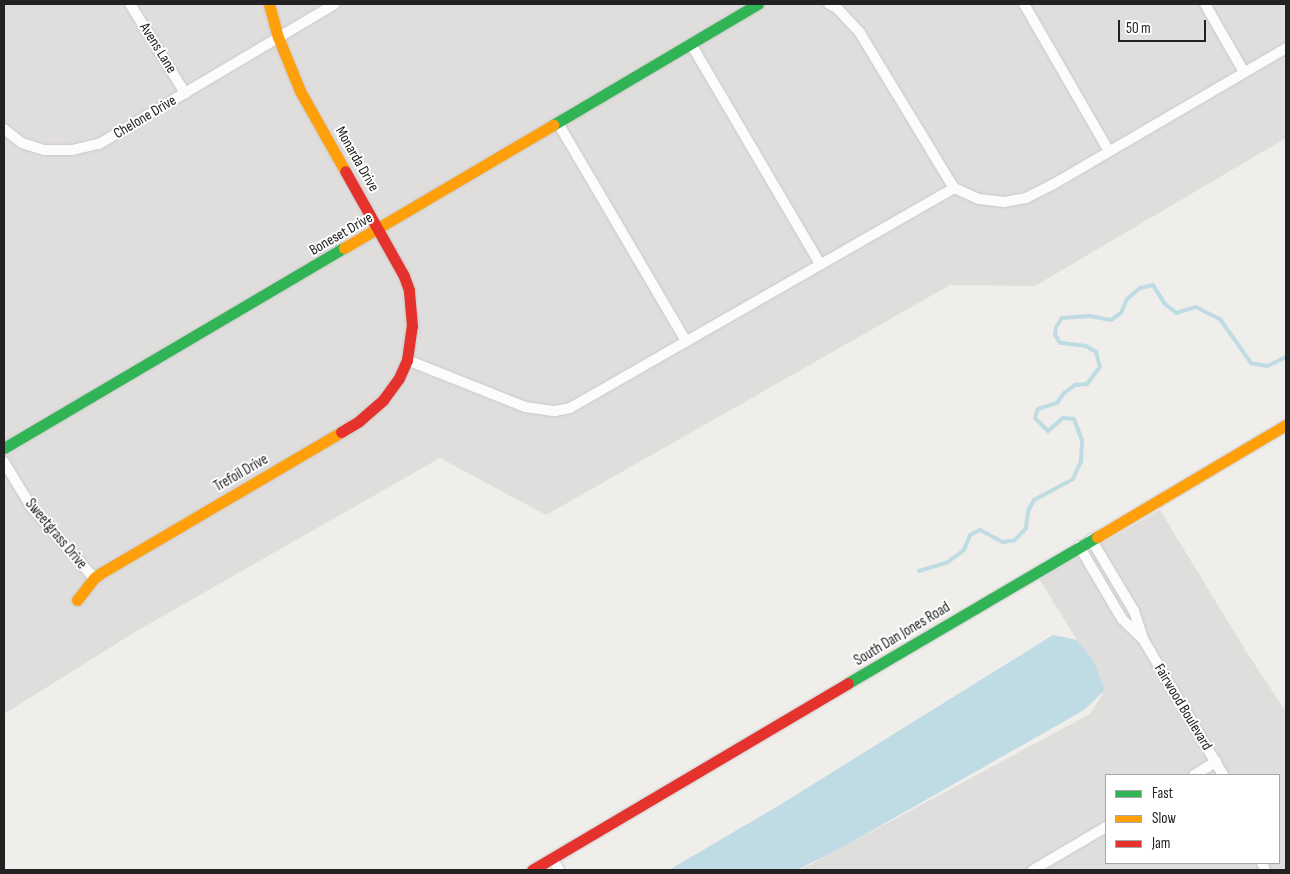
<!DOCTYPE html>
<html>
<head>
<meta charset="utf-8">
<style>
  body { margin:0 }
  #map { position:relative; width:1290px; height:874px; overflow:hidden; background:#f0eeeb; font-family:"Sofia Sans Condensed",sans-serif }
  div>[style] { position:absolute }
  .residential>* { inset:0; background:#dfdedc }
  .water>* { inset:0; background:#bfdbe3 }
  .stream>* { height:4px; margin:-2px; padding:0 2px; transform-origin:2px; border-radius:2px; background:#bfdbe3 }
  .roads { filter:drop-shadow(0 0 1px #c9c8c7) drop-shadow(0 0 1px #c9c8c7) }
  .street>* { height:10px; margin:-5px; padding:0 5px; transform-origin:5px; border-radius:5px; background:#fdfcfc }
  .fast>* { height:11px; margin:-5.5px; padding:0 5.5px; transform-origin:5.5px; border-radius:5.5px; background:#30b455 }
  .slow>* { height:11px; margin:-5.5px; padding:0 5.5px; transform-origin:5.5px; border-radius:5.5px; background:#ff9f0a }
  .jam>* { height:11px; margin:-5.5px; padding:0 5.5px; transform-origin:5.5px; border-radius:5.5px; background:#e5322d }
  span { translate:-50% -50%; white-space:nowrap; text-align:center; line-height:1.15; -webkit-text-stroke:4px #fff; paint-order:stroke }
  .street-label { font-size:15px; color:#222 }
  .frame { position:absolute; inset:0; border:5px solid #222; pointer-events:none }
  .legend { position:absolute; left:1105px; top:774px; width:175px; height:90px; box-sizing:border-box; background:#fff; border:1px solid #a7a7a7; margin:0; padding:6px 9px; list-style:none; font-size:15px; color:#222 }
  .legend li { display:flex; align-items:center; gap:10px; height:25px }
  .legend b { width:25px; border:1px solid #a7a7a7 }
  .scale { position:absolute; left:1118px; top:20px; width:88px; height:22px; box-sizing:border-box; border:2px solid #222; border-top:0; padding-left:6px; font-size:15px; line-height:18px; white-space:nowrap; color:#222; -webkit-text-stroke:4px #fff; paint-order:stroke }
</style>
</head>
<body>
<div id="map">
  <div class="residential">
    <i style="clip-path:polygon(4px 4px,1286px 4px,1286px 138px,1035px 286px,950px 285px,546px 515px,440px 458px,135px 632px,4px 714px)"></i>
    <i style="clip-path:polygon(evenodd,1160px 510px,1244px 648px,1286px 712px,1286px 870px,800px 870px,1090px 714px,1105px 690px,1094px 661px,1077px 640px,1039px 579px,1160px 510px,1106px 775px,1279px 775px,1279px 863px,1106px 863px,1106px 775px)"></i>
  </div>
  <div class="water">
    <i style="clip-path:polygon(1053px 635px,1077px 640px,1094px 661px,1105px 690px,1084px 710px,843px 847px,797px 870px,669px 870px,778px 806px)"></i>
  </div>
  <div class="stream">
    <i style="left:919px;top:571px;width:30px;rotate:-17deg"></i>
    <i style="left:948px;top:562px;width:20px;rotate:-37deg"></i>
    <i style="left:964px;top:550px;width:16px;rotate:-68deg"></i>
    <i style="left:970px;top:535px;width:11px;rotate:-27deg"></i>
    <i style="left:980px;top:530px;width:26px;rotate:28deg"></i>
    <i style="left:1003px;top:542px;width:12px;rotate:-9deg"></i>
    <i style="left:1015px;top:540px;width:16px;rotate:-47deg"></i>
    <i style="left:1026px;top:528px;width:17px;rotate:-83deg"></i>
    <i style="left:1028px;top:511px;width:13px;rotate:-61deg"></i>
    <i style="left:1034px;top:500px;width:44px;rotate:-28.3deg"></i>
    <i style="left:1073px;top:479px;width:20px;rotate:-66deg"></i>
    <i style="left:1081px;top:461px;width:21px;rotate:-87deg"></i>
    <i style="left:1082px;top:440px;width:22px;rotate:-111deg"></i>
    <i style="left:1074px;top:419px;width:11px;rotate:-175deg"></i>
    <i style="left:1063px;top:418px;width:20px;rotate:139deg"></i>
    <i style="left:1048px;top:431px;width:18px;rotate:-135deg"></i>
    <i style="left:1035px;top:418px;width:9px;rotate:-72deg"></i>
    <i style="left:1038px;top:409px;width:20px;rotate:-18deg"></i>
    <i style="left:1057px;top:403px;width:12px;rotate:-55deg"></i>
    <i style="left:1064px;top:393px;width:14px;rotate:-36deg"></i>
    <i style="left:1075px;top:385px;width:12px;rotate:-5deg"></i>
    <i style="left:1087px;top:384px;width:21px;rotate:-53deg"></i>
    <i style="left:1100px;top:367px;width:16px;rotate:-105deg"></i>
    <i style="left:1096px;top:352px;width:12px;rotate:-149deg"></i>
    <i style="left:1086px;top:346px;width:26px;rotate:-173deg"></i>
    <i style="left:1060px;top:343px;width:9px;rotate:-122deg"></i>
    <i style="left:1055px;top:335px;width:8px;rotate:-83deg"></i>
    <i style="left:1056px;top:327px;width:11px;rotate:-56deg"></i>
    <i style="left:1062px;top:318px;width:28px;rotate:-4deg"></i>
    <i style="left:1090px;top:316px;width:21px;rotate:11deg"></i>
    <i style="left:1111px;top:320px;width:12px;rotate:-35deg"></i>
    <i style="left:1121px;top:313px;width:15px;rotate:-67deg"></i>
    <i style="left:1127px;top:299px;width:17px;rotate:-40deg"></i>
    <i style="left:1140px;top:288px;width:13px;rotate:-13deg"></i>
    <i style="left:1153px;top:285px;width:22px;rotate:58deg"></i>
    <i style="left:1165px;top:304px;width:14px;rotate:39deg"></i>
    <i style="left:1176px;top:313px;width:21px;rotate:-17deg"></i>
    <i style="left:1196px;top:307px;width:27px;rotate:27deg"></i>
    <i style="left:1220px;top:319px;width:54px;rotate:54.8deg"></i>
    <i style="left:1251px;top:363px;width:16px;rotate:11deg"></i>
    <i style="left:1267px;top:366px;width:21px;rotate:-25deg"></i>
  </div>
  <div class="roads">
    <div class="street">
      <i style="left:130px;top:4px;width:105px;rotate:58.3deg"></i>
      <i style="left:829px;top:4px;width:9px;rotate:27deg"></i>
      <i style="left:837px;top:8px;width:34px;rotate:47deg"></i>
      <i style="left:860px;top:33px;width:181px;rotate:58.8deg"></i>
      <i style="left:954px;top:188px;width:27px;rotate:24deg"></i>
      <i style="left:979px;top:199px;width:25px;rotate:7deg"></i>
      <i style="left:1004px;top:202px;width:22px;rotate:-10deg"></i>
      <i style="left:1026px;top:198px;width:29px;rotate:-27deg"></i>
      <i style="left:1052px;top:185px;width:271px;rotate:-30.3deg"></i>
      <i style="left:1024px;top:4px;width:170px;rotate:60deg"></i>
      <i style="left:1205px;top:4px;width:78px;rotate:60.2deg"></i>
      <i style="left:691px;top:44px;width:255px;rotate:59.6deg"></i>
      <i style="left:558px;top:123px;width:253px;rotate:59.6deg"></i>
      <i style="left:4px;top:129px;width:23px;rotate:38deg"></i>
      <i style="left:22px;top:143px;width:23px;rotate:18deg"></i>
      <i style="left:44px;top:150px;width:28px"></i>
      <i style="left:72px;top:150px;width:28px;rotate:-13deg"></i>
      <i style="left:99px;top:144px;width:274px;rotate:-30.7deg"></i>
      <i style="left:407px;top:360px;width:127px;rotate:21.7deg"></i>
      <i style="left:525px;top:407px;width:30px;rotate:8deg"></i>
      <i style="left:555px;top:411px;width:15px;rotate:-11deg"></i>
      <i style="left:570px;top:408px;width:443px;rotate:-29.8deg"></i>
      <i style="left:4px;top:462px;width:54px;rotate:58.7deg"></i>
      <i style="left:32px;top:508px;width:94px;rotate:48.5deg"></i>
      <i style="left:1091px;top:539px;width:84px;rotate:59.2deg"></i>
      <i style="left:1134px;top:611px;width:29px;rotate:72deg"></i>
      <i style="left:1143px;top:639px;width:158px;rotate:59.5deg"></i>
      <i style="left:1079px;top:546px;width:85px;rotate:59.5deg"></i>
      <i style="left:1122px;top:619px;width:28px;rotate:44deg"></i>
      <i style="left:1194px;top:775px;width:26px;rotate:-31deg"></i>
      <i style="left:553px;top:859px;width:13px;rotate:61deg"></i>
      <i style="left:1262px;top:863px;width:8px;rotate:67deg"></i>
      <i style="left:1033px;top:870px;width:85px;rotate:-30.5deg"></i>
    </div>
    <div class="fast">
      <i style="left:553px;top:125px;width:238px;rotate:-30.6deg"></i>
      <i style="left:4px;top:448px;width:394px;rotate:-30.5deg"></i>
      <i style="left:848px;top:683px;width:289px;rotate:-30.4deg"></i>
    </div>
    <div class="slow">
      <i style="left:269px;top:4px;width:34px;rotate:75deg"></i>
      <i style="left:278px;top:37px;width:58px;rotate:67.8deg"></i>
      <i style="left:300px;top:91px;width:92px;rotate:60.6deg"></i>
      <i style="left:344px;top:248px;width:243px;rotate:-30.5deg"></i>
      <i style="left:1097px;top:537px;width:220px;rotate:-30.7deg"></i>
      <i style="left:77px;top:600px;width:28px;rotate:-52deg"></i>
      <i style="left:94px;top:578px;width:9px;rotate:-36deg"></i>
      <i style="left:101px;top:573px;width:278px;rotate:-30.4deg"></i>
    </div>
    <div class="jam">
      <i style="left:341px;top:432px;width:21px;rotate:-31deg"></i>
      <i style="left:359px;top:421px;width:32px;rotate:-41deg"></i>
      <i style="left:383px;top:400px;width:27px;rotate:-54deg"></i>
      <i style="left:399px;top:378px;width:20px;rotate:-66deg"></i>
      <i style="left:407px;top:360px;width:34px;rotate:-82deg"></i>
      <i style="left:412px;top:326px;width:36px;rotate:-95deg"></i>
      <i style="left:409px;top:290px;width:15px;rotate:-110deg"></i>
      <i style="left:404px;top:276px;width:120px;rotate:-119.3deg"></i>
      <i style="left:532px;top:870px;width:367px;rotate:-30.6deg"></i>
    </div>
  </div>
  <div class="street-label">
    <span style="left:158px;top:48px;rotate:58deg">Avens Lane</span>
    <span style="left:145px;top:117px;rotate:-31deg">Chelone Drive</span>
    <span style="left:357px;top:159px;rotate:60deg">Monarda Drive</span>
    <span style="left:341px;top:234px;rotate:-30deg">Boneset Drive</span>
    <span style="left:241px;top:473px;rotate:-30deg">Trefoil Drive</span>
    <span style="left:56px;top:534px;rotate:50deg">Sweetgrass Drive</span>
    <span style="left:902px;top:634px;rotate:-31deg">South Dan Jones Road</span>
    <span style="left:1183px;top:707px;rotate:59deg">Fairwood Boulevard</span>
  </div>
  <div class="frame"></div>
  <ul class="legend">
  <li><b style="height:6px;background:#30b455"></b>Fast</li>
  <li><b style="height:6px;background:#ff9f0a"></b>Slow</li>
  <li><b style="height:6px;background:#e5322d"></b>Jam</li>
  </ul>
  <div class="scale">50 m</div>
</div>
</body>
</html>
